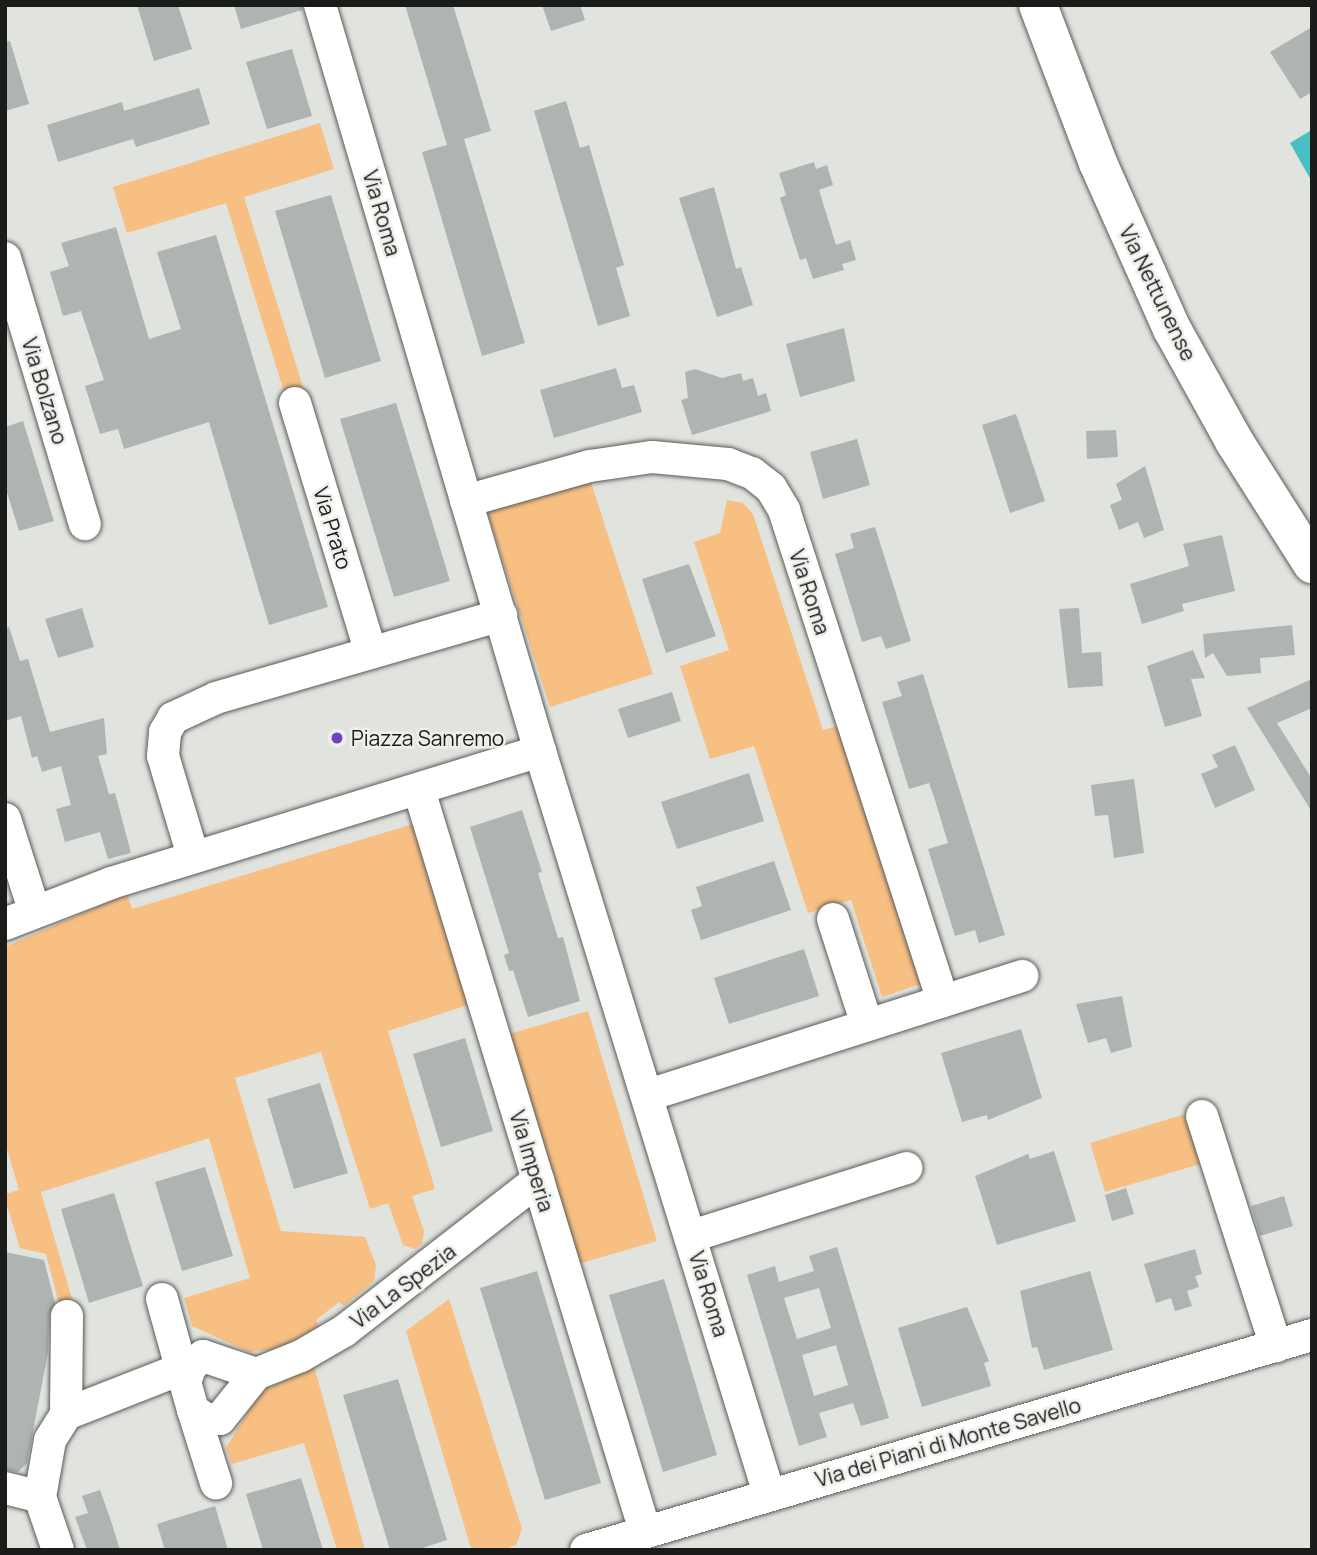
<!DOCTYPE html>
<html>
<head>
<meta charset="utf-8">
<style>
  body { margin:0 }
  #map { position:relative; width:1317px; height:1555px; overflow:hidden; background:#e0e3de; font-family:Manrope,sans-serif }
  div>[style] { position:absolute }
  .green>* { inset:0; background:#f8bf83 }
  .water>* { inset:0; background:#4abec3 }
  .building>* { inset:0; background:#aeb4b1 }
  .roads { filter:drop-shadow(0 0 2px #595c57) drop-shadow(0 0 2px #595c57) }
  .minor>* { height:32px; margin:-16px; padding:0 16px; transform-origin:16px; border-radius:16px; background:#fff }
  .major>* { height:38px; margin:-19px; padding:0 19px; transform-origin:19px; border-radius:19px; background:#fff }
  .dots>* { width:19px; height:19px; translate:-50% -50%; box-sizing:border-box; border:4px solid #edf0eb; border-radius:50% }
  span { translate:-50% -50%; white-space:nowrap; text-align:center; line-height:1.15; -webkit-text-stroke:5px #edf0eb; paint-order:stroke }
  .street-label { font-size:21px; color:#1a1c1a }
  .poi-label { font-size:21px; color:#1a1c1a }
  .left { translate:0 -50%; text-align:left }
  .frame { position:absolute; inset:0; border:7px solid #1a1c1a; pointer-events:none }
</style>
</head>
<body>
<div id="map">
  <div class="green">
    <i style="clip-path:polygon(320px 123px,334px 169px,244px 197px,303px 387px,284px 392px,226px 203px,127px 233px,113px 187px)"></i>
    <i style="clip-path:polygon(588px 473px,653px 674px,550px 707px,485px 506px)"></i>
    <i style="clip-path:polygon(727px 500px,743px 503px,753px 514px,823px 730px,843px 725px,926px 982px,882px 997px,851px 900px,808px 913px,754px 746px,710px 759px,680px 666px,729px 650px,694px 542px,720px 533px)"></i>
    <i style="clip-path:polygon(413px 824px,468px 1005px,388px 1031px,435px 1189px,412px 1196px,424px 1231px,422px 1244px,415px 1249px,403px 1245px,388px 1203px,370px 1209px,321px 1052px,235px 1078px,281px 1231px,365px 1237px,376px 1265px,374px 1281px,344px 1306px,339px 1302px,316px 1320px,319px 1326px,279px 1349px,249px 1352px,192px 1326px,184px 1298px,250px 1278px,209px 1138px,41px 1192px,74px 1306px,60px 1308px,46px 1254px,20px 1248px,5px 1199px,5px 1194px,19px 1190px,5px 1142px,5px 947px,127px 894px,132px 909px)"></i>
    <i style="clip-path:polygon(588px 1011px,657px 1241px,578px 1264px,509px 1034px)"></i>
    <i style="clip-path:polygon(1192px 1112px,1207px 1162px,1105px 1192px,1090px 1143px)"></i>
    <i style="clip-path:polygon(449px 1299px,522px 1529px,516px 1545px,502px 1550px,473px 1550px,470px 1545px,406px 1331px)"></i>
    <i style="clip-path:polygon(314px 1366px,365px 1550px,337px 1550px,304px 1443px,232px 1464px,226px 1448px,260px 1392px)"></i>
  </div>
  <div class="water">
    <i style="clip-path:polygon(1310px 131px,1312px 134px,1312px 182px,1290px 143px)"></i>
  </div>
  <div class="building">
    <i style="clip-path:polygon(137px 5px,178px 5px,192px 49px,154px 61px)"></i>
    <i style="clip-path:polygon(234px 5px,302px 5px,302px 10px,241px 29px)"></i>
    <i style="clip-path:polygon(405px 5px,453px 5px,491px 131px,464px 139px,525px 343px,482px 356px,422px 152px,447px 145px)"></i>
    <i style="clip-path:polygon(542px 5px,580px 5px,585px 20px,551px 31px)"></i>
    <i style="clip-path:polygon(1312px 27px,1312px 92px,1300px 99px,1270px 52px)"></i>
    <i style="clip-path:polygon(10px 41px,29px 104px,5px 111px,5px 42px)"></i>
    <i style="clip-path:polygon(292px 49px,312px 116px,267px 129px,246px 62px)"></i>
    <i style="clip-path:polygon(199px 88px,210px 124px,136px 147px,133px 139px,58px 162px,47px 125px,122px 102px,124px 111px)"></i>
    <i style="clip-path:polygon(566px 101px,580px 148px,589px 145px,624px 265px,616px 268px,630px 316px,598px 326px,534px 111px)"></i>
    <i style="clip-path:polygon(814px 162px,816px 169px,827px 165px,833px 185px,819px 190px,836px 245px,850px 240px,856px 260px,842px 264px,844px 270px,813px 279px,806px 258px,800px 260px,780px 198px,786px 195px,779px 173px)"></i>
    <i style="clip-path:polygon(714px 187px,736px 269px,741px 267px,753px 305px,717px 317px,679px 198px)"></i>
    <i style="clip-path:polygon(331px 195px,381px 361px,325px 378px,275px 211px)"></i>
    <i style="clip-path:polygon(116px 227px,149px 339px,181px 329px,157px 252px,216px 235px,328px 607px,269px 625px,209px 422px,124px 449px,118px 429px,100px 434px,85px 386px,104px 380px,81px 311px,63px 316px,50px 272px,69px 266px,61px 243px)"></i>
    <i style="clip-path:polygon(844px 328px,855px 381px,800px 397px,786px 344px)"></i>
    <i style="clip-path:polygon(616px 368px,622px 388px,634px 385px,642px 412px,554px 438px,540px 390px)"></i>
    <i style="clip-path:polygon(695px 369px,722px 378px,741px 373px,743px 381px,753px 378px,758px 396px,766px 393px,771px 411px,692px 435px,681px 400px,688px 398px,685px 372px)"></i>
    <i style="clip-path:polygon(396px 403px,450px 581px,394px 597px,340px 419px)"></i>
    <i style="clip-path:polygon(1016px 414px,1045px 501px,1010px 513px,982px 425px)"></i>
    <i style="clip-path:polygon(23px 421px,54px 521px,19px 531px,5px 486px,5px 427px)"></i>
    <i style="clip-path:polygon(1116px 430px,1118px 457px,1087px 459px,1086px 431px)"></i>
    <i style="clip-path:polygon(857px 439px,870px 485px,823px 499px,810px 452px)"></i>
    <i style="clip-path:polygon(1145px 466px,1164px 530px,1144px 538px,1138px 522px,1119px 530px,1110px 505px,1122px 500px,1116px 484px)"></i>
    <i style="clip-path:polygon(875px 527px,911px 641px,886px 649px,881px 636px,862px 642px,835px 554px,854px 548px,850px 534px)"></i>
    <i style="clip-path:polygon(1222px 535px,1235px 591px,1182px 604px,1184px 611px,1142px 624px,1130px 584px,1189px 566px,1183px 544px)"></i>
    <i style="clip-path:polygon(689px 564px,716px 636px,666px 653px,642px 579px)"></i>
    <i style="clip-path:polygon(82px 608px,94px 647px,58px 658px,45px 619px)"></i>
    <i style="clip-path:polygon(1079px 608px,1082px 653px,1101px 652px,1103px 686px,1068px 688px,1059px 609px)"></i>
    <i style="clip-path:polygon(1292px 625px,1295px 655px,1260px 658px,1261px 673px,1227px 676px,1213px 653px,1205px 658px,1203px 634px)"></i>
    <i style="clip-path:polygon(9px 627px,20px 661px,28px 659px,50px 732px,104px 718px,107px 754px,98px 756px,109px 794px,115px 793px,131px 853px,108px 859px,100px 832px,65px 842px,56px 809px,71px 805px,61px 766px,42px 772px,37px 756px,32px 758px,21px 716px,5px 721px,5px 628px)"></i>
    <i style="clip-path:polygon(1193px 650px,1205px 678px,1191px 679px,1202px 716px,1165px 727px,1147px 666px)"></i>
    <i style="clip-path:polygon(923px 674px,1005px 935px,979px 943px,975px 930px,955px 936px,928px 849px,948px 843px,934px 797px,929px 783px,909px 789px,882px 702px,902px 696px,897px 682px)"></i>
    <i style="clip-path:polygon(1312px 679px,1312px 708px,1277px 723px,1312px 779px,1312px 812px,1247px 708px)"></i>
    <i style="clip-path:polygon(672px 692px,681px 721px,628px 738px,618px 709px)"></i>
    <i style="clip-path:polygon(1235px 745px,1255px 790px,1215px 808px,1201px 774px,1218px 767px,1212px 755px)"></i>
    <i style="clip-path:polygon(749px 773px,764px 821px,677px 849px,661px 802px)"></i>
    <i style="clip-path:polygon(1134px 779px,1144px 853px,1114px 858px,1108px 815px,1095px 816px,1091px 785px)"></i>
    <i style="clip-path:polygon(522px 810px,542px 872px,538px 873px,558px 938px,563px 937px,580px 1001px,528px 1017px,513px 970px,509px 971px,504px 955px,509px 953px,470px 827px)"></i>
    <i style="clip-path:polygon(774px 861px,791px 910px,701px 940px,691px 910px,702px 906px,696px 887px)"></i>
    <i style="clip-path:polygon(804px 949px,819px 996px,729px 1024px,714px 978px)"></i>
    <i style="clip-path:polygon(1122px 996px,1132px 1047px,1111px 1053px,1106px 1038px,1088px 1043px,1076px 1004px)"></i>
    <i style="clip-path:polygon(1021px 1029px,1042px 1098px,988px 1120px,987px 1115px,962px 1122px,941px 1053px)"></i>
    <i style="clip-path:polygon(465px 1038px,493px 1131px,441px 1147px,413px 1054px)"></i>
    <i style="clip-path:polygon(320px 1083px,348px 1173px,294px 1189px,267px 1099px)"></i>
    <i style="clip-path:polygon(1054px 1151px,1076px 1221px,997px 1245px,975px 1176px,1028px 1154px,1030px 1159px)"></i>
    <i style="clip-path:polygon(205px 1167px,233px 1256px,182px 1271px,155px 1182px)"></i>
    <i style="clip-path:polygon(1126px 1188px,1134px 1214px,1112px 1221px,1105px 1195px)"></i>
    <i style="clip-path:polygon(114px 1193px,143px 1286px,89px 1303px,61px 1209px)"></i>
    <i style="clip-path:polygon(1284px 1196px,1293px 1226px,1260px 1236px,1251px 1206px)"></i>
    <i style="clip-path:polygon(evenodd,837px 1247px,889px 1418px,861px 1426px,853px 1403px,819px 1413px,827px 1437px,799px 1446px,747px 1275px,775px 1266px,779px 1282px,814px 1271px,809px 1256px,837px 1247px,819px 1288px,831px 1328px,797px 1339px,784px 1298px,819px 1288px,837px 1247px,836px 1345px,848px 1385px,814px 1396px,802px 1355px,836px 1345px)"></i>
    <i style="clip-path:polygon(1195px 1249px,1202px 1274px,1195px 1276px,1199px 1287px,1187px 1291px,1192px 1306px,1175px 1311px,1171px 1298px,1156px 1303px,1144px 1264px)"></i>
    <i style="clip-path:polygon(5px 1252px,44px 1260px,55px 1303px,49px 1315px,48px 1352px,27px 1463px,18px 1472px,5px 1470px)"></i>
    <i style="clip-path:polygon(537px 1271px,601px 1483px,545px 1500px,480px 1288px)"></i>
    <i style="clip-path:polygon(1090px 1271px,1113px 1350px,1044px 1370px,1037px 1347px,1032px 1348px,1020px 1291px)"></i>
    <i style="clip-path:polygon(664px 1279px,717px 1455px,663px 1472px,609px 1295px)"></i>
    <i style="clip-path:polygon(967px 1307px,989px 1361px,984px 1363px,991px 1386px,922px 1407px,898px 1328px)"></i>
    <i style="clip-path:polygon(398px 1379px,447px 1540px,416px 1550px,390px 1550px,343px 1395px)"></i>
    <i style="clip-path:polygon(301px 1478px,323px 1550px,263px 1550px,246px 1494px)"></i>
    <i style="clip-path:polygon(100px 1490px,111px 1521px,120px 1550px,87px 1550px,75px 1517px,88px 1513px,82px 1496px)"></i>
    <i style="clip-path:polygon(215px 1506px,228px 1550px,165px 1550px,157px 1524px)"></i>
  </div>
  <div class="roads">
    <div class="minor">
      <i style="left:320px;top:5px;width:778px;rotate:73.57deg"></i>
      <i style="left:540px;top:751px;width:777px;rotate:72.87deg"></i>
      <i style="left:5px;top:258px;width:278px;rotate:73.3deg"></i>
      <i style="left:295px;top:403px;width:261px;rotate:73.1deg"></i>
      <i style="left:466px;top:501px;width:129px;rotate:-15.8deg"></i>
      <i style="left:590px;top:466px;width:63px;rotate:-8.3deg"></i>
      <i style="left:652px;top:457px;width:76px;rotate:5.3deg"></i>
      <i style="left:728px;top:464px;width:26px;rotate:21deg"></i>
      <i style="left:752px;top:473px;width:24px;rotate:38deg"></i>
      <i style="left:771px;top:488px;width:26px;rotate:59deg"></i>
      <i style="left:784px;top:510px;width:516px;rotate:72.06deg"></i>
      <i style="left:419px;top:790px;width:775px;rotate:73.04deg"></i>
      <i style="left:5px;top:819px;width:96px;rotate:72.3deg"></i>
      <i style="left:193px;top:856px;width:104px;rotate:-106.7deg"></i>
      <i style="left:163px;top:756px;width:24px;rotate:-85deg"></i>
      <i style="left:165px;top:732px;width:16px;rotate:-60deg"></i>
      <i style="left:173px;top:718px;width:47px;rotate:-24.9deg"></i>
      <i style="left:216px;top:698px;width:297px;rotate:-16.2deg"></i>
      <i style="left:833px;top:919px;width:111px;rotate:72.2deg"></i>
      <i style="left:5px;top:924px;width:114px;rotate:-21.1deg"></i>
      <i style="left:111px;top:883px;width:449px;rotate:-17.1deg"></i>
      <i style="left:649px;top:1095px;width:392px;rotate:-17.7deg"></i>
      <i style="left:1202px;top:1116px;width:242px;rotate:72.2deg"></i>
      <i style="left:692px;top:1236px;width:225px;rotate:-17.6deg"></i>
      <i style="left:162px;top:1299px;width:86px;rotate:74.5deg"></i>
      <i style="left:256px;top:1374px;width:56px;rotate:-161.2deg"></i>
      <i style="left:203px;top:1356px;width:16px;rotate:140deg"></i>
      <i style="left:191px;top:1366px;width:17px;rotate:111deg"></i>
      <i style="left:185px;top:1382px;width:29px;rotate:74deg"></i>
      <i style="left:193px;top:1410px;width:16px;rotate:35deg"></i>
      <i style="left:206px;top:1419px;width:14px"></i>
      <i style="left:220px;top:1419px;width:58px;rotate:-51.3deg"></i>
      <i style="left:256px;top:1374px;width:48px;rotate:-21.8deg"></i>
      <i style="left:301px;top:1356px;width:50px;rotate:-30.2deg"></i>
      <i style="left:344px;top:1331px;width:246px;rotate:-37.9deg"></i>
      <i style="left:193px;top:1410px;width:77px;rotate:72.5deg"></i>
      <i style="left:66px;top:1414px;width:123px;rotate:-21.4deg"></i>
      <i style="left:5px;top:1488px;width:36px;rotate:14deg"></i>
      <i style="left:40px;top:1497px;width:56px;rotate:71.2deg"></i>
      <i style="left:40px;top:1497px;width:58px;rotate:-80deg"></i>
      <i style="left:50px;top:1440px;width:31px;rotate:-58deg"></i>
      <i style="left:66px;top:1414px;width:98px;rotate:-89.4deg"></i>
      <i style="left:586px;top:1550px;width:757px;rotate:-16.5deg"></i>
    </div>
    <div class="major">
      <i style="left:1038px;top:5px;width:169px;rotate:69.2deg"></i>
      <i style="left:1098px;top:163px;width:182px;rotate:66deg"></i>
      <i style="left:1172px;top:329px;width:128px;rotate:61deg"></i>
      <i style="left:1234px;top:441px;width:146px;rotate:57.6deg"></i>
    </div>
  </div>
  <div class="dots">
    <i style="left:337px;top:738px;background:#7143bb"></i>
  </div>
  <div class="street-label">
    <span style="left:382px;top:213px;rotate:74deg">Via Roma</span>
    <span style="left:1158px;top:293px;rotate:64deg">Via Nettunense</span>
    <span style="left:45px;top:391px;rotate:73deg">Via Bolzano</span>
    <span style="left:333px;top:528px;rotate:73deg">Via Prato</span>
    <span style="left:810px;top:592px;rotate:72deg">Via Roma</span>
    <span style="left:532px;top:1161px;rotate:73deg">Via Imperia</span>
    <span style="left:403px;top:1286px;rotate:-37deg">Via La Spezia</span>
    <span style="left:709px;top:1294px;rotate:73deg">Via Roma</span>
    <span style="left:948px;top:1442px;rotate:-16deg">Via dei Piani di Monte Savello</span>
  </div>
  <div class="poi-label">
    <span class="left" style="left:351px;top:738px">Piazza Sanremo</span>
  </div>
  <div class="frame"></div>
</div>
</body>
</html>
